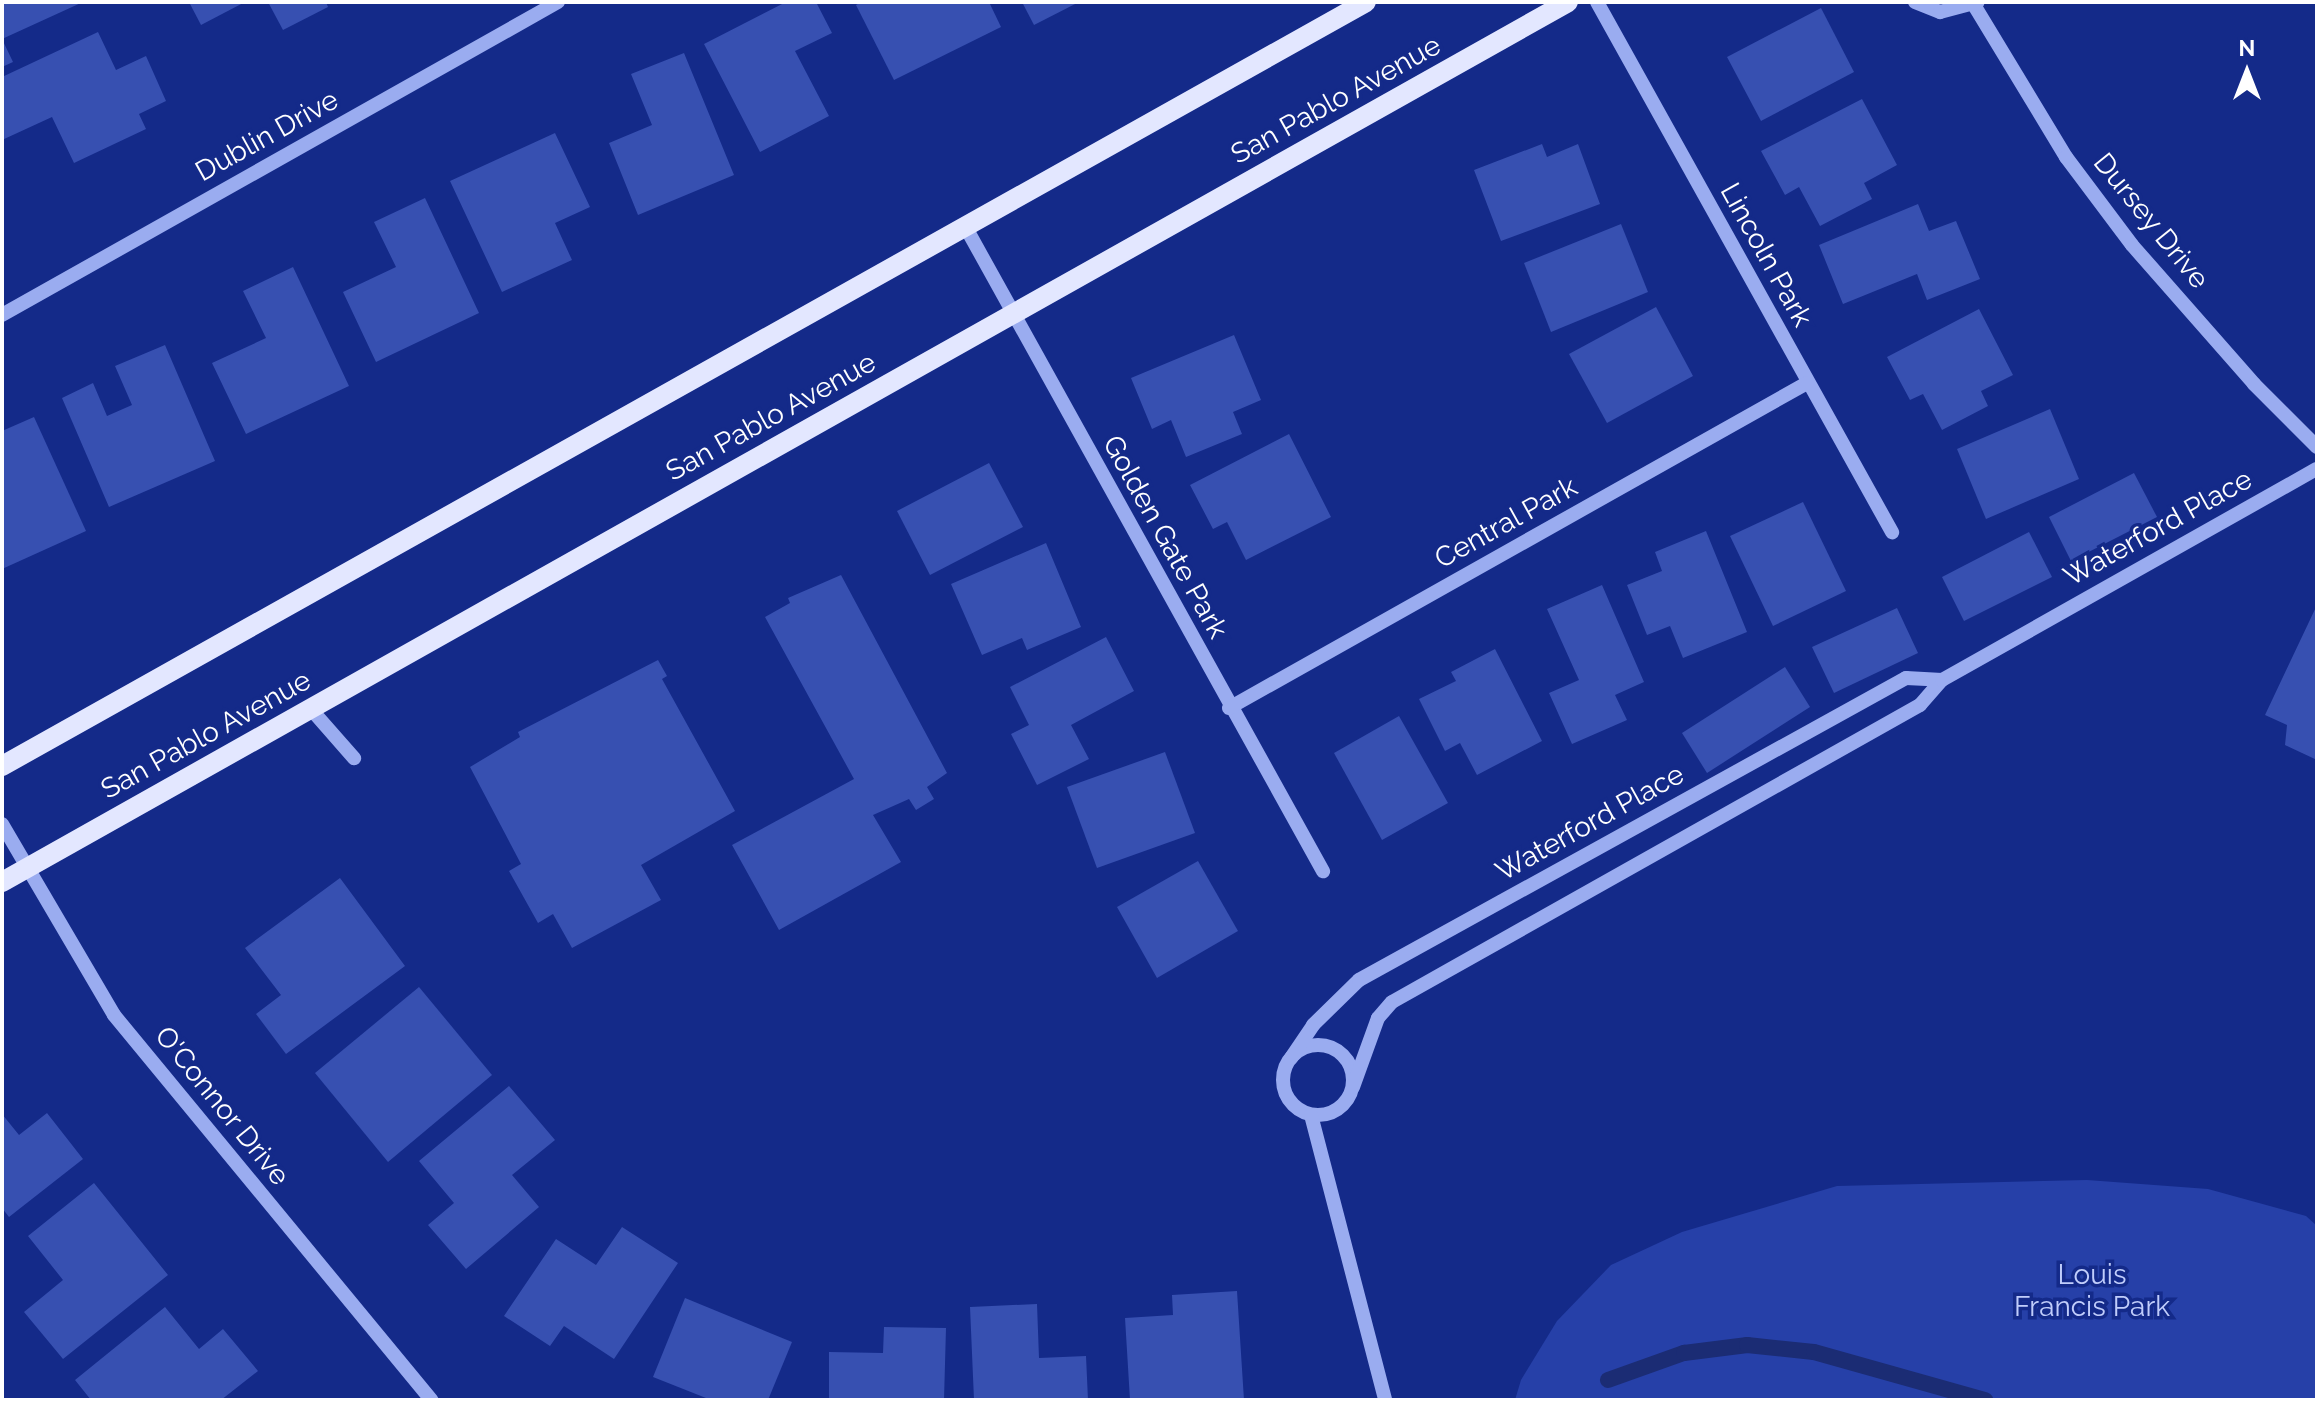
<!DOCTYPE html>
<html>
<head>
<meta charset="utf-8">
<style>
  body { margin:0 }
  #map { position:relative; width:2319px; height:1402px; overflow:hidden; background:#142a89; font-family:Raleway,sans-serif }
  div>[style] { position:absolute }
  .green>* { inset:0; background:#2640a8 }
  .stream>* { height:16px; margin:-8px; padding:0 8px; transform-origin:8px; border-radius:8px; background:#1b2c74 }
  .building>* { inset:0; background:#3750b1 }
  .minor>* { height:14px; margin:-7px; padding:0 7px; transform-origin:7px; border-radius:7px; background:#9aacf0 }
  .minor>.ring { margin:-7px; padding:0; box-sizing:content-box; background:none; border:14px solid #9aacf0; border-radius:50% }
  .major>* { height:20px; margin:-10px; padding:0 10px; transform-origin:10px; border-radius:10px; background:#e3e7ff }
  span { translate:-50% -50%; white-space:nowrap; text-align:center; line-height:1.15; -webkit-text-stroke:7px #142a89; paint-order:stroke }
  .street-label { font-size:28px; color:#fff }
  .park-label { font-size:28px; color:#c0cdfb }
  .frame { position:absolute; inset:0; border:4px solid #fff; pointer-events:none }
  .north { position:absolute; left:2207px; top:32px; width:80px; height:80px; -webkit-text-stroke:6px #142a89; paint-order:stroke; rotate:0deg; font-size:22px; font-weight:700; line-height:32px; text-align:center; color:#fff }
  .north::after { content:''; display:block; margin:auto; width:28px; height:36px; background:#fff; clip-path:polygon(50% 0,100% 100%,50% 72%,0 100%) }
</style>
</head>
<body>
<div id="map">
  <div class="green">
    <i style="clip-path:polygon(2087px 1180px,2208px 1189px,2306px 1216px,2317px 1226px,2317px 1400px,1515px 1400px,1521px 1380px,1557px 1321px,1611px 1265px,1682px 1232px,1837px 1186px)"></i>
  </div>
  <div class="stream">
    <i style="left:1608px;top:1380px;width:81px;rotate:-19.6deg"></i>
    <i style="left:1684px;top:1353px;width:64px;rotate:-7.2deg"></i>
    <i style="left:1747px;top:1345px;width:67px;rotate:6deg"></i>
    <i style="left:1814px;top:1352px;width:178px;rotate:15.7deg"></i>
  </div>
  <div class="building">
    <i style="clip-path:polygon(2px 2px,83px 2px,2px 39px,13px 62px,2px 67px)"></i>
    <i style="clip-path:polygon(189px 2px,245px 2px,201px 25px)"></i>
    <i style="clip-path:polygon(268px 2px,326px 2px,328px 7px,283px 30px)"></i>
    <i style="clip-path:polygon(786px 2px,816px 2px,832px 33px,795px 51px,829px 116px,760px 152px,704px 44px)"></i>
    <i style="clip-path:polygon(861px 2px,989px 2px,1001px 27px,894px 80px,856px 5px)"></i>
    <i style="clip-path:polygon(1022px 2px,1079px 2px,1034px 25px)"></i>
    <i style="clip-path:polygon(1821px 8px,1854px 72px,1761px 121px,1727px 57px)"></i>
    <i style="clip-path:polygon(98px 32px,116px 70px,146px 56px,166px 101px,139px 114px,146px 129px,74px 163px,52px 117px,2px 140px,2px 77px)"></i>
    <i style="clip-path:polygon(684px 53px,734px 175px,638px 215px,609px 143px,652px 125px,631px 74px)"></i>
    <i style="clip-path:polygon(1862px 99px,1897px 165px,1864px 183px,1872px 199px,1820px 226px,1799px 187px,1785px 195px,1761px 151px)"></i>
    <i style="clip-path:polygon(555px 133px,590px 207px,555px 223px,572px 260px,502px 292px,450px 181px)"></i>
    <i style="clip-path:polygon(1542px 144px,1547px 157px,1578px 144px,1600px 204px,1501px 241px,1474px 170px)"></i>
    <i style="clip-path:polygon(425px 198px,479px 313px,376px 362px,343px 292px,396px 267px,374px 222px)"></i>
    <i style="clip-path:polygon(1918px 204px,1929px 231px,1956px 221px,1980px 279px,1927px 300px,1917px 274px,1843px 304px,1819px 245px)"></i>
    <i style="clip-path:polygon(1621px 224px,1648px 292px,1551px 332px,1524px 263px)"></i>
    <i style="clip-path:polygon(293px 267px,349px 386px,246px 434px,212px 363px,266px 338px,243px 291px)"></i>
    <i style="clip-path:polygon(1656px 307px,1693px 376px,1607px 423px,1569px 354px)"></i>
    <i style="clip-path:polygon(1979px 309px,2013px 375px,1981px 391px,1988px 406px,1942px 430px,1923px 394px,1910px 400px,1887px 357px)"></i>
    <i style="clip-path:polygon(1234px 335px,1261px 400px,1233px 412px,1242px 434px,1186px 457px,1171px 420px,1152px 429px,1131px 378px)"></i>
    <i style="clip-path:polygon(165px 345px,215px 461px,109px 507px,62px 398px,93px 383px,107px 416px,132px 405px,115px 366px)"></i>
    <i style="clip-path:polygon(2050px 409px,2079px 479px,1986px 519px,1957px 449px)"></i>
    <i style="clip-path:polygon(34px 417px,86px 531px,2px 569px,2px 431px)"></i>
    <i style="clip-path:polygon(1289px 434px,1331px 517px,1246px 560px,1227px 522px,1213px 529px,1190px 485px)"></i>
    <i style="clip-path:polygon(989px 463px,1023px 527px,930px 575px,897px 511px)"></i>
    <i style="clip-path:polygon(2134px 473px,2157px 517px,2071px 561px,2049px 517px)"></i>
    <i style="clip-path:polygon(1803px 502px,1846px 591px,1773px 626px,1730px 536px)"></i>
    <i style="clip-path:polygon(1706px 531px,1747px 632px,1683px 658px,1670px 626px,1647px 635px,1627px 585px,1662px 571px,1655px 552px)"></i>
    <i style="clip-path:polygon(2029px 532px,2052px 577px,1964px 621px,1942px 577px)"></i>
    <i style="clip-path:polygon(1046px 543px,1081px 627px,1027px 650px,1022px 638px,982px 655px,951px 584px)"></i>
    <i style="clip-path:polygon(841px 575px,947px 773px,927px 787px,934px 799px,916px 810px,909px 799px,873px 815px,901px 862px,779px 930px,732px 845px,854px 779px,765px 617px,790px 603px,788px 598px)"></i>
    <i style="clip-path:polygon(1602px 585px,1644px 682px,1615px 695px,1627px 720px,1572px 744px,1549px 693px,1579px 680px,1547px 609px)"></i>
    <i style="clip-path:polygon(2317px 605px,2317px 760px,2285px 745px,2287px 725px,2265px 715px)"></i>
    <i style="clip-path:polygon(1897px 608px,1918px 653px,1834px 693px,1812px 647px)"></i>
    <i style="clip-path:polygon(1106px 637px,1134px 691px,1071px 725px,1089px 759px,1037px 785px,1011px 734px,1029px 725px,1010px 687px)"></i>
    <i style="clip-path:polygon(1495px 649px,1542px 741px,1477px 775px,1460px 743px,1445px 751px,1419px 699px,1456px 681px,1451px 672px)"></i>
    <i style="clip-path:polygon(658px 660px,667px 676px,662px 679px,735px 811px,641px 865px,661px 900px,572px 948px,553px 914px,538px 923px,509px 871px,521px 864px,470px 767px,520px 737px,518px 732px)"></i>
    <i style="clip-path:polygon(1785px 667px,1810px 707px,1707px 773px,1682px 733px)"></i>
    <i style="clip-path:polygon(1399px 716px,1448px 803px,1382px 840px,1334px 753px)"></i>
    <i style="clip-path:polygon(1165px 752px,1195px 833px,1097px 868px,1067px 787px)"></i>
    <i style="clip-path:polygon(1198px 861px,1238px 931px,1157px 978px,1117px 907px)"></i>
    <i style="clip-path:polygon(340px 878px,405px 966px,286px 1054px,256px 1014px,281px 995px,245px 948px)"></i>
    <i style="clip-path:polygon(419px 987px,492px 1075px,388px 1162px,315px 1073px)"></i>
    <i style="clip-path:polygon(509px 1086px,555px 1140px,512px 1175px,539px 1207px,466px 1269px,428px 1225px,454px 1203px,419px 1161px)"></i>
    <i style="clip-path:polygon(47px 1113px,83px 1159px,9px 1217px,2px 1208px,2px 1114px,19px 1135px)"></i>
    <i style="clip-path:polygon(94px 1183px,168px 1275px,63px 1359px,24px 1312px,63px 1280px,28px 1236px)"></i>
    <i style="clip-path:polygon(622px 1227px,678px 1263px,614px 1359px,564px 1326px,550px 1346px,504px 1316px,556px 1239px,596px 1265px)"></i>
    <i style="clip-path:polygon(1237px 1291px,1244px 1400px,1130px 1400px,1125px 1318px,1173px 1315px,1172px 1295px)"></i>
    <i style="clip-path:polygon(685px 1298px,792px 1342px,768px 1400px,711px 1400px,653px 1377px)"></i>
    <i style="clip-path:polygon(1037px 1304px,1039px 1358px,1086px 1356px,1088px 1400px,974px 1400px,970px 1307px)"></i>
    <i style="clip-path:polygon(165px 1307px,199px 1349px,223px 1329px,258px 1371px,221px 1400px,91px 1400px,75px 1380px)"></i>
    <i style="clip-path:polygon(884px 1327px,946px 1328px,944px 1400px,829px 1400px,829px 1352px,883px 1353px)"></i>
  </div>
  <div class="minor">
    <i style="left:1597px;top:2px;width:607px;rotate:60.9deg"></i>
    <i style="left:1915px;top:2px;width:27px;rotate:22deg"></i>
    <i style="left:1940px;top:12px;width:39px;rotate:-15deg"></i>
    <i style="left:1974px;top:5px;width:178px;rotate:58.8deg"></i>
    <i style="left:2066px;top:157px;width:110px;rotate:53.1deg"></i>
    <i style="left:2132px;top:245px;width:185px;rotate:48.7deg"></i>
    <i style="left:2254px;top:384px;width:89px;rotate:45deg"></i>
    <i style="left:965px;top:226px;width:738px;rotate:60.97deg"></i>
    <i style="left:2px;top:315px;width:638px;rotate:-29.38deg"></i>
    <i style="left:310px;top:708px;width:67px;rotate:48.7deg"></i>
    <i style="left:1229px;top:708px;width:663px;rotate:-29.35deg"></i>
    <i style="left:2px;top:824px;width:221px;rotate:59.6deg"></i>
    <i style="left:114px;top:1015px;width:499px;rotate:50.5deg"></i>
    <i class="ring" style="left:1283px;top:1045px;width:56px;height:56px"></i>
    <i style="left:1291px;top:1058px;width:40px;rotate:-56deg"></i>
    <i style="left:1313px;top:1025px;width:64px;rotate:-44.4deg"></i>
    <i style="left:1359px;top:980px;width:625px;rotate:-28.9deg"></i>
    <i style="left:1906px;top:678px;width:36px;rotate:3deg"></i>
    <i style="left:1353px;top:1087px;width:73px;rotate:-70.1deg"></i>
    <i style="left:1378px;top:1018px;width:21px;rotate:-49deg"></i>
    <i style="left:1392px;top:1002px;width:606px;rotate:-29.36deg"></i>
    <i style="left:1920px;top:705px;width:33px;rotate:-49deg"></i>
    <i style="left:1942px;top:680px;width:430px;rotate:-29.4deg"></i>
    <i style="left:1311px;top:1115px;width:294px;rotate:75.4deg"></i>
  </div>
  <div class="major">
    <i style="left:2px;top:766px;width:1563px;rotate:-29.25deg"></i>
    <i style="left:2px;top:882px;width:1796px;rotate:-29.33deg"></i>
  </div>
  <div class="street-label">
    <span style="left:1336px;top:100px;rotate:-29deg">San Pablo Avenue</span>
    <span style="left:267px;top:136px;rotate:-29deg">Dublin Drive</span>
    <span style="left:2151px;top:221px;rotate:51deg">Dursey Drive</span>
    <span style="left:1766px;top:255px;rotate:61deg">Lincoln Park</span>
    <span style="left:771px;top:417px;rotate:-29deg">San Pablo Avenue</span>
    <span style="left:1506px;top:523px;rotate:-29deg">Central Park</span>
    <span style="left:2158px;top:528px;rotate:-29deg">Waterford Place</span>
    <span style="left:1165px;top:537px;rotate:61deg">Golden Gate Park</span>
    <span style="left:206px;top:735px;rotate:-29deg">San Pablo Avenue</span>
    <span style="left:1590px;top:823px;rotate:-29deg">Waterford Place</span>
    <span style="left:222px;top:1106px;rotate:51deg">O'Connor Drive</span>
  </div>
  <div class="park-label">
    <span style="left:2092px;top:1291px">Louis<br>Francis Park</span>
  </div>
  <div class="frame"></div>
  <div class="north">N</div>
</div>
</body>
</html>
